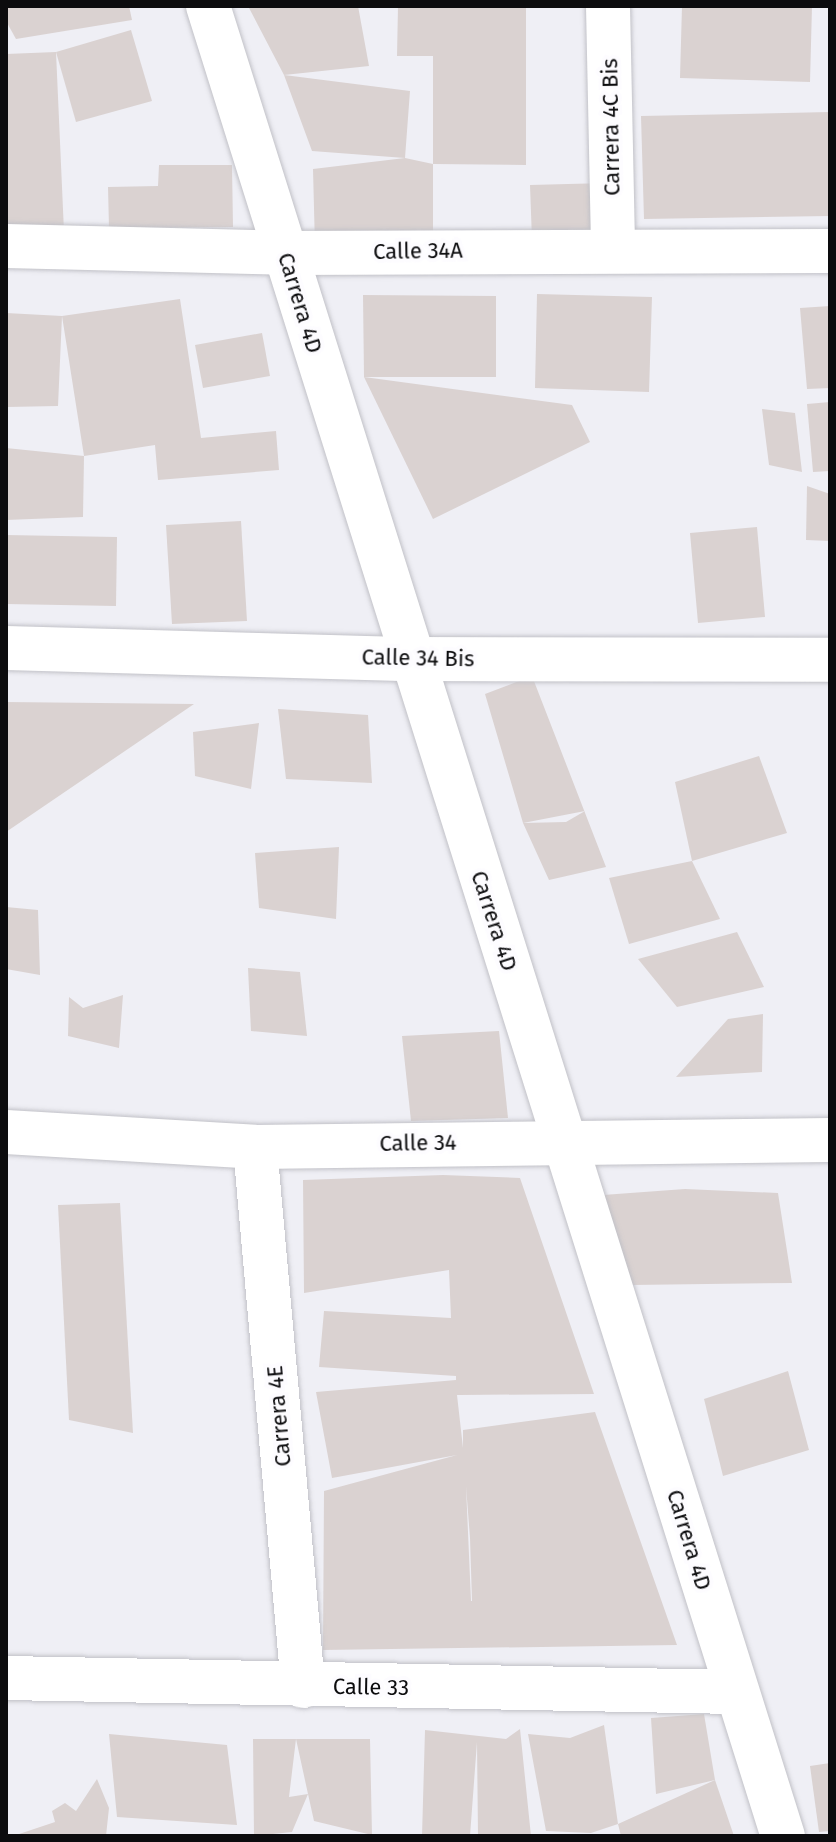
<!DOCTYPE html>
<html>
<head>
<meta charset="utf-8">
<style>
  body { margin:0 }
  #map { position:relative; width:836px; height:1842px; overflow:hidden; background:#efeff5; font-family:"Fira Sans",sans-serif }
  div>[style] { position:absolute }
  .building>* { inset:0; background:#dad2d1 }
  .roads { filter:drop-shadow(0 0 2px #c1c1c7) drop-shadow(0 0 2px #c1c1c7) }
  .minor>* { height:44px; margin:-22px; padding:0 22px; transform-origin:22px; border-radius:22px; background:#fff }
  span { translate:-50% -50%; white-space:nowrap; text-align:center; line-height:1.15; -webkit-text-stroke:8px #fdfcff; paint-order:stroke }
  .street-label { font-size:22px; color:#0c0c0e }
  .frame { position:absolute; inset:0; border:8px solid #0c0c0e; pointer-events:none }
</style>
</head>
<body>
<div id="map">
  <div class="building">
    <i style="clip-path:polygon(6px 6px,129px 6px,132px 20px,16px 39px,6px 21px)"></i>
    <i style="clip-path:polygon(248px 6px,358px 6px,369px 66px,284px 75px,410px 91px,405px 158px,312px 151px,284px 75px)"></i>
    <i style="clip-path:polygon(398px 6px,526px 6px,526px 165px,433px 164px,433px 56px,397px 56px)"></i>
    <i style="clip-path:polygon(682px 6px,812px 6px,810px 82px,680px 78px)"></i>
    <i style="clip-path:polygon(131px 30px,152px 101px,76px 122px,56px 52px)"></i>
    <i style="clip-path:polygon(56px 52px,64px 232px,6px 234px,6px 54px)"></i>
    <i style="clip-path:polygon(830px 112px,830px 216px,644px 219px,641px 116px)"></i>
    <i style="clip-path:polygon(405px 158px,433px 164px,433px 244px,315px 247px,313px 169px)"></i>
    <i style="clip-path:polygon(159px 165px,232px 165px,233px 227px,109px 228px,108px 187px,158px 186px)"></i>
    <i style="clip-path:polygon(606px 183px,607px 238px,532px 240px,530px 185px)"></i>
    <i style="clip-path:polygon(537px 294px,652px 297px,649px 392px,535px 388px)"></i>
    <i style="clip-path:polygon(363px 295px,496px 296px,496px 377px,364px 377px)"></i>
    <i style="clip-path:polygon(180px 299px,201px 438px,276px 431px,279px 470px,158px 480px,155px 445px,84px 456px,62px 316px,58px 406px,7px 407px,6px 313px,62px 316px)"></i>
    <i style="clip-path:polygon(830px 306px,830px 388px,807px 389px,800px 308px)"></i>
    <i style="clip-path:polygon(262px 333px,270px 376px,203px 388px,195px 345px)"></i>
    <i style="clip-path:polygon(364px 377px,572px 405px,590px 442px,433px 519px)"></i>
    <i style="clip-path:polygon(830px 402px,830px 471px,813px 472px,807px 404px)"></i>
    <i style="clip-path:polygon(762px 409px,795px 413px,802px 472px,769px 465px)"></i>
    <i style="clip-path:polygon(6px 448px,84px 456px,83px 517px,6px 520px)"></i>
    <i style="clip-path:polygon(807px 486px,830px 494px,830px 541px,806px 540px)"></i>
    <i style="clip-path:polygon(241px 521px,247px 621px,172px 624px,166px 525px)"></i>
    <i style="clip-path:polygon(757px 527px,765px 617px,698px 623px,690px 533px)"></i>
    <i style="clip-path:polygon(6px 535px,117px 537px,116px 606px,6px 604px)"></i>
    <i style="clip-path:polygon(evenodd,532px 676px,606px 867px,549px 880px,523px 823px,485px 694px,532px 676px,585px 811px,566px 822px,523px 823px,585px 811px)"></i>
    <i style="clip-path:polygon(6px 702px,194px 704px,6px 832px)"></i>
    <i style="clip-path:polygon(278px 709px,368px 715px,372px 783px,286px 779px)"></i>
    <i style="clip-path:polygon(259px 723px,251px 789px,195px 776px,193px 732px)"></i>
    <i style="clip-path:polygon(759px 756px,787px 833px,692px 861px,675px 782px)"></i>
    <i style="clip-path:polygon(339px 847px,336px 919px,259px 908px,255px 853px)"></i>
    <i style="clip-path:polygon(692px 861px,720px 919px,629px 944px,609px 878px)"></i>
    <i style="clip-path:polygon(6px 907px,38px 910px,40px 975px,6px 969px)"></i>
    <i style="clip-path:polygon(737px 932px,764px 987px,677px 1007px,638px 959px)"></i>
    <i style="clip-path:polygon(248px 968px,300px 972px,307px 1036px,251px 1031px)"></i>
    <i style="clip-path:polygon(123px 995px,119px 1048px,68px 1036px,69px 997px,83px 1008px)"></i>
    <i style="clip-path:polygon(763px 1014px,762px 1072px,676px 1077px,728px 1019px)"></i>
    <i style="clip-path:polygon(499px 1031px,508px 1118px,411px 1121px,402px 1036px)"></i>
    <i style="clip-path:polygon(evenodd,443px 1175px,520px 1178px,594px 1394px,457px 1395px,463px 1448px,463px 1430px,595px 1412px,677px 1645px,323px 1650px,324px 1491px,457px 1455px,332px 1478px,316px 1392px,456px 1380px,456px 1376px,319px 1367px,324px 1311px,451px 1318px,449px 1270px,304px 1293px,303px 1180px,443px 1175px,466px 1486px,470px 1538px,472px 1601px,471px 1601px,466px 1486px)"></i>
    <i style="clip-path:polygon(685px 1189px,778px 1193px,792px 1283px,631px 1285px,603px 1195px)"></i>
    <i style="clip-path:polygon(120px 1203px,133px 1433px,69px 1420px,58px 1205px)"></i>
    <i style="clip-path:polygon(788px 1371px,809px 1450px,723px 1476px,704px 1399px)"></i>
    <i style="clip-path:polygon(704px 1714px,715px 1780px,656px 1794px,651px 1718px)"></i>
    <i style="clip-path:polygon(604px 1725px,618px 1824px,715px 1780px,734px 1836px,621px 1836px,618px 1824px,591px 1833px,546px 1831px,528px 1734px,570px 1738px)"></i>
    <i style="clip-path:polygon(520px 1729px,531px 1836px,478px 1836px,477px 1742px,470px 1836px,422px 1836px,425px 1730px,506px 1739px)"></i>
    <i style="clip-path:polygon(109px 1734px,227px 1745px,237px 1825px,117px 1817px)"></i>
    <i style="clip-path:polygon(253px 1739px,296px 1739px,289px 1797px,308px 1794px,296px 1739px,370px 1739px,372px 1835px,314px 1821px,308px 1794px,292px 1832px,254px 1836px)"></i>
    <i style="clip-path:polygon(830px 1763px,830px 1831px,819px 1832px,810px 1766px)"></i>
    <i style="clip-path:polygon(97px 1779px,109px 1808px,106px 1836px,13px 1836px,55px 1822px,52px 1811px,65px 1803px,76px 1811px)"></i>
  </div>
  <div class="roads">
    <div class="minor">
      <i style="left:208px;top:6px;width:1918px;rotate:72.56deg"></i>
      <i style="left:608px;top:6px;width:242px;rotate:88.8deg"></i>
      <i style="left:6px;top:246px;width:278px;rotate:1.4deg"></i>
      <i style="left:284px;top:253px;width:546px;rotate:-0.21deg"></i>
      <i style="left:6px;top:648px;width:405px;rotate:1.6deg"></i>
      <i style="left:411px;top:659px;width:419px;rotate:0.1deg"></i>
      <i style="left:6px;top:1132px;width:249px;rotate:3.4deg"></i>
      <i style="left:255px;top:1147px;width:575px;rotate:-0.7deg"></i>
      <i style="left:255px;top:1147px;width:541px;rotate:84.91deg"></i>
      <i style="left:6px;top:1678px;width:731px;rotate:1.1deg"></i>
    </div>
  </div>
  <div class="street-label">
    <span style="left:611px;top:127px;rotate:-91deg">Carrera 4C Bis</span>
    <span style="left:418px;top:251px;rotate:-1deg">Calle 34A</span>
    <span style="left:300px;top:303px;rotate:73deg">Carrera 4D</span>
    <span style="left:418px;top:658px;rotate:1deg">Calle 34 Bis</span>
    <span style="left:494px;top:921px;rotate:72deg">Carrera 4D</span>
    <span style="left:418px;top:1143px;rotate:-1deg">Calle 34</span>
    <span style="left:279px;top:1416px;rotate:-95deg">Carrera 4E</span>
    <span style="left:689px;top:1540px;rotate:73deg">Carrera 4D</span>
    <span style="left:371px;top:1687px;rotate:1deg">Calle 33</span>
  </div>
  <div class="frame"></div>
</div>
</body>
</html>
